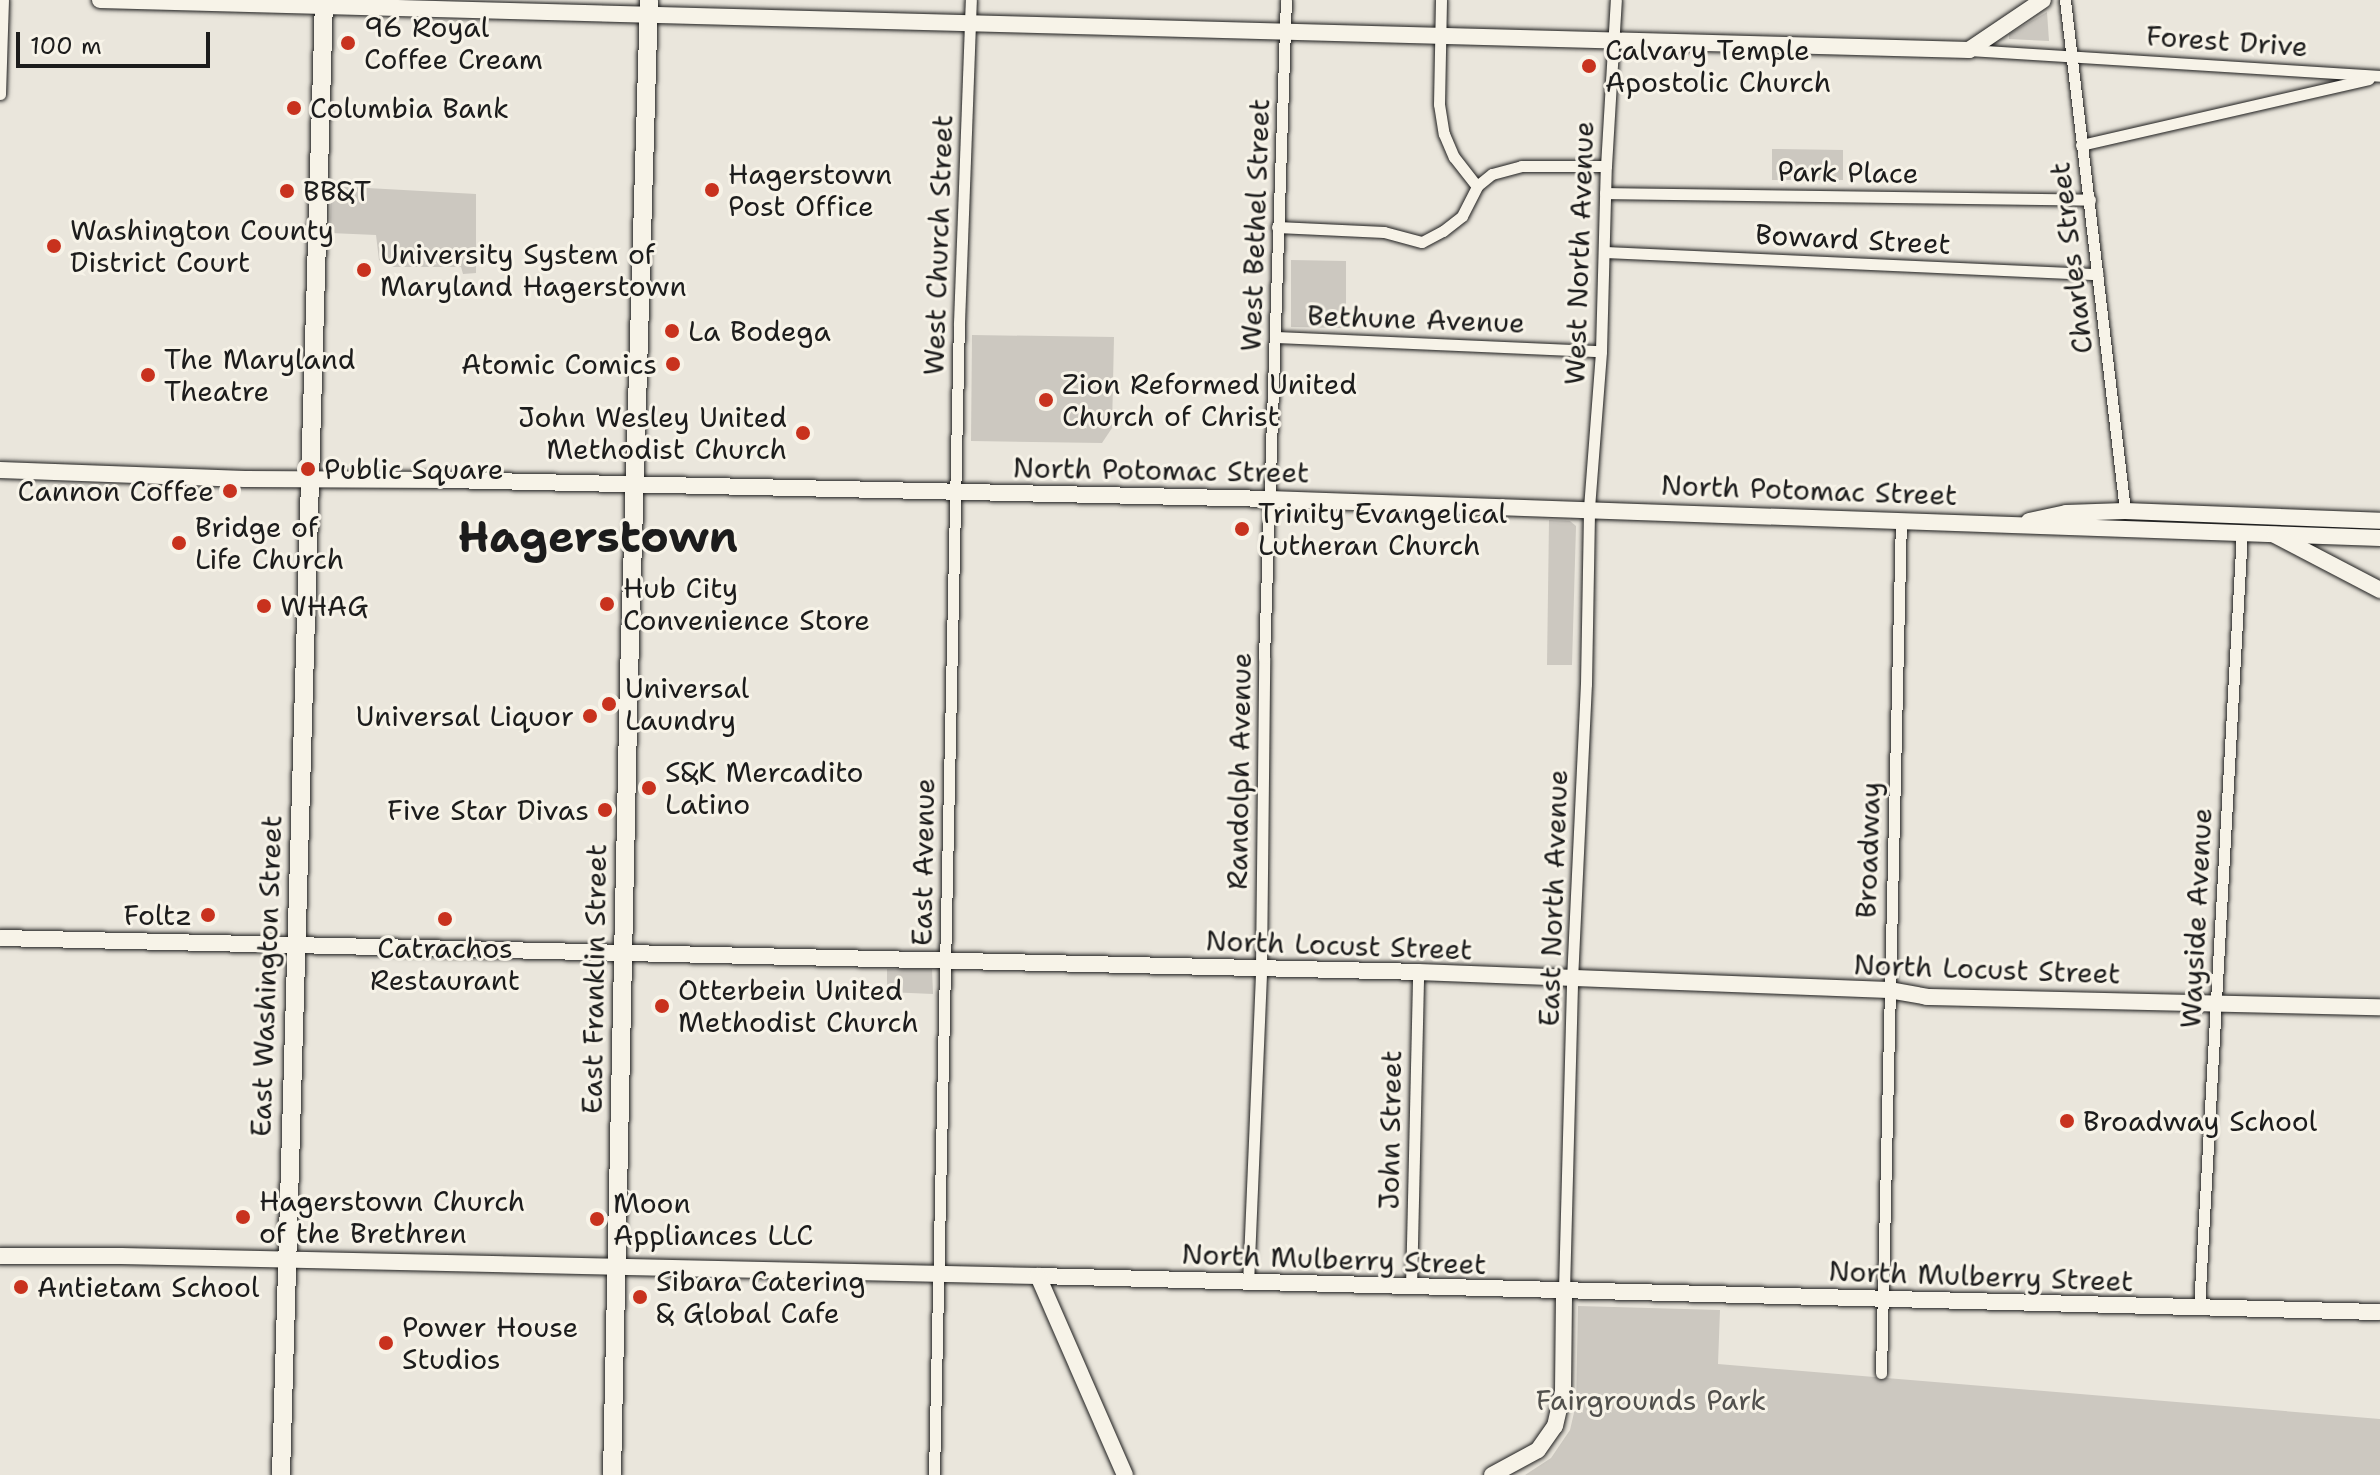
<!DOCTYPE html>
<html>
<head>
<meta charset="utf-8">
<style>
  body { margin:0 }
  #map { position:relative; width:2380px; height:1475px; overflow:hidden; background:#eae6dc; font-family:"Shantell Sans",sans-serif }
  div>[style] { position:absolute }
  .green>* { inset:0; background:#ccc8c0 }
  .roads { filter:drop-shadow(0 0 2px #1c1c1c) drop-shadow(0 0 2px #1c1c1c) }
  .street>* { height:11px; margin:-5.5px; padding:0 5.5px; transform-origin:5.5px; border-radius:5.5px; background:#f7f3e8 }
  .secondary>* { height:16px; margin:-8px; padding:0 8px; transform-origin:8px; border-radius:8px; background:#f7f3e8 }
  .primary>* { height:18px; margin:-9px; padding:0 9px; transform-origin:9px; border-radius:9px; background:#f7f3e8 }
  .dots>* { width:22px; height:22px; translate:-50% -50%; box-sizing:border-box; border:4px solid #f7f3e8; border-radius:50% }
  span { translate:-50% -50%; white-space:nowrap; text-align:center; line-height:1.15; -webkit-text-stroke:6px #f7f3e8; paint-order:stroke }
  .poi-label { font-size:28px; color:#1c1c1c }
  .left { translate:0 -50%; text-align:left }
  .right { translate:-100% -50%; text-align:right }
  .street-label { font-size:28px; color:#1c1c1c }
  .park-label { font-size:28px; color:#51504d }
  .town-label { font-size:44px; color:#1c1c1c; font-weight:700 }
  .scale { position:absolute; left:16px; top:32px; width:194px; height:36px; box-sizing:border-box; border:4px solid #1c1c1c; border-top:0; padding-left:10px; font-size:24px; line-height:28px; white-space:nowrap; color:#1c1c1c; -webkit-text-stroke:6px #f7f3e8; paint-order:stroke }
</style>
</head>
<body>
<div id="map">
  <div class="green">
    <i style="clip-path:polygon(2047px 12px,2049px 41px,2009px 39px,2009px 34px)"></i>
    <i style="clip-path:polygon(1772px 149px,1843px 150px,1843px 180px,1772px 180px)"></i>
    <i style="clip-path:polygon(331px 186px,476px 194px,476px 273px,463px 274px,461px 267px,393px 267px,379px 260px,376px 235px,330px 233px)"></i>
    <i style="clip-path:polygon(1291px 260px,1346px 261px,1346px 328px,1291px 327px)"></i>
    <i style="clip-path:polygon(972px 335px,1114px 337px,1112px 428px,1102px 443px,971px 441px)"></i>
    <i style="clip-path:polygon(1549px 520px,1570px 521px,1576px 526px,1572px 665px,1547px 665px)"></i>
    <i style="clip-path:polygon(887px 969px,932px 969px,933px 994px,887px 992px)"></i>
    <i style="clip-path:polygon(1578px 1306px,1720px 1310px,1718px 1364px,2380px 1419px,2380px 1475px,1525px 1475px,1551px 1458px,1570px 1430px,1576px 1404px)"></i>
  </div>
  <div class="roads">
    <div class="street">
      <i style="left:1441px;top:0;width:104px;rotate:91.1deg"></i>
      <i style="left:1439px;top:104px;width:30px;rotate:81deg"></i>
      <i style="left:1444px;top:134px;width:25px;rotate:67deg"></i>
      <i style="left:1454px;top:157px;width:37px;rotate:52deg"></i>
      <i style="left:2065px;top:0;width:515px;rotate:83.3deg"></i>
      <i style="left:1969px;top:50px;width:412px;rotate:3.6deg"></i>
      <i style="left:0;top:94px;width:94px;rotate:-88.2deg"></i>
      <i style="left:2081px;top:145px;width:295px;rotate:-12.9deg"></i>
      <i style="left:1605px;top:193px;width:485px;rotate:0.8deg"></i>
      <i style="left:1277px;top:227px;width:107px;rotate:2.7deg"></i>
      <i style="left:1384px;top:232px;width:39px;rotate:15deg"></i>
      <i style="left:1422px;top:242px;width:24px;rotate:-28deg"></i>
      <i style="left:1443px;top:231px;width:24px;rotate:-38deg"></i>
      <i style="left:1462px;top:216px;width:34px;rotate:-63deg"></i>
      <i style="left:1477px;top:186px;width:19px;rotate:-39deg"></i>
      <i style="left:1492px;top:174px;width:30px;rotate:-15deg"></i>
      <i style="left:1521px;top:166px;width:85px"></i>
      <i style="left:1605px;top:252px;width:493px;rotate:2.6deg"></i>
      <i style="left:1276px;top:337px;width:325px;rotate:2.5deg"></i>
      <i style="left:1248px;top:1284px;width:315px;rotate:-87.6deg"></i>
      <i style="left:1261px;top:969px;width:311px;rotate:-89.4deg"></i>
      <i style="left:1264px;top:658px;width:658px;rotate:-88.09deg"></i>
      <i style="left:1411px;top:1288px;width:316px;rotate:-88.7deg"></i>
      <i style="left:1564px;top:1290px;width:310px;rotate:-88.5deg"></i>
      <i style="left:1572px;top:980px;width:296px;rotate:-87.3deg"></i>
      <i style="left:1586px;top:684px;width:176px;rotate:-89deg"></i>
      <i style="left:1589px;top:508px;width:157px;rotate:-85.6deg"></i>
      <i style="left:1601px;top:351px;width:185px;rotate:-88.5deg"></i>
      <i style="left:1606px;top:166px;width:166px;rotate:-86.6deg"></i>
      <i style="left:2199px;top:1308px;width:777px;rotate:-86.83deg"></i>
      <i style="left:1881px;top:1373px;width:854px;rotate:-88.66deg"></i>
      <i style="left:934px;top:1475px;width:1152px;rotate:-88.76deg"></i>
      <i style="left:959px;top:323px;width:323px;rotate:-87.9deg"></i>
    </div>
    <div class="secondary">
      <i style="left:100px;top:0;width:1870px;rotate:1.53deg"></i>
      <i style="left:1969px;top:50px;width:89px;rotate:-34deg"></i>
      <i style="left:0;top:470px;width:245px;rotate:2.1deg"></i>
      <i style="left:245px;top:479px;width:202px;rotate:0.3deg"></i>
      <i style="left:447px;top:480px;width:822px;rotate:1.32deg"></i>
      <i style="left:1269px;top:499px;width:1112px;rotate:2.01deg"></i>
      <i style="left:2029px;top:521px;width:38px;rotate:-12deg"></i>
      <i style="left:2066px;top:513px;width:59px;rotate:-1.9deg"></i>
      <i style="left:2125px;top:511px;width:255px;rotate:2.2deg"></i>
      <i style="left:2275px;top:535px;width:119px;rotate:27.6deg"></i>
      <i style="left:0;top:938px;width:1418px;rotate:1.37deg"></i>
      <i style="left:1418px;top:972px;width:471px;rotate:2.2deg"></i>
      <i style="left:1889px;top:990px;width:39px;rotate:10deg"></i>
      <i style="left:1927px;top:997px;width:453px;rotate:1.3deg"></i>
      <i style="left:0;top:1256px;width:121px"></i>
      <i style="left:121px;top:1256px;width:917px;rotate:1.25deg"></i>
      <i style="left:1038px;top:1276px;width:1342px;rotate:1.54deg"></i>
      <i style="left:1038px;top:1276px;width:217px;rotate:66.4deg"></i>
      <i style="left:1492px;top:1475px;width:52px;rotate:-28.5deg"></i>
      <i style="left:1538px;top:1450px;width:29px;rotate:-55deg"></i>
      <i style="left:1555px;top:1426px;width:35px;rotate:-77deg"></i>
      <i style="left:1563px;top:1392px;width:102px;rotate:-89.4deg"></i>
    </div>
    <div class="primary">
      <i style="left:281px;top:1475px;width:1476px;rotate:-88.33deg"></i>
      <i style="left:612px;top:1475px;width:798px;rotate:-88.78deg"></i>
      <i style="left:629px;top:677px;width:677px;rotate:-88.31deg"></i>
    </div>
  </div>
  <div class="dots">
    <i style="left:348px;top:43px;background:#c8321e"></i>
    <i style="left:1589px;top:66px;background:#c8321e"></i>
    <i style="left:294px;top:108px;background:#c8321e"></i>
    <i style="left:712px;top:190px;background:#c8321e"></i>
    <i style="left:287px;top:191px;background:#c8321e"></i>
    <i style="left:54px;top:246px;background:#c8321e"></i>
    <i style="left:364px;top:270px;background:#c8321e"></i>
    <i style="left:672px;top:331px;background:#c8321e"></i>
    <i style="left:673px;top:364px;background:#c8321e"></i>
    <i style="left:148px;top:375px;background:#c8321e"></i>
    <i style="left:1046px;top:400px;background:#c8321e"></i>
    <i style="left:803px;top:433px;background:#c8321e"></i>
    <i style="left:308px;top:469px;background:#c8321e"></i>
    <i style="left:230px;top:491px;background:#c8321e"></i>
    <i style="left:1242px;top:529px;background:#c8321e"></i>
    <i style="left:179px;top:543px;background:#c8321e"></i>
    <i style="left:607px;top:604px;background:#c8321e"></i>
    <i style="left:264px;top:606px;background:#c8321e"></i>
    <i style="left:609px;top:704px;background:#c8321e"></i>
    <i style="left:590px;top:716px;background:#c8321e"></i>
    <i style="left:649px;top:788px;background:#c8321e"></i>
    <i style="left:605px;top:810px;background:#c8321e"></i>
    <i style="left:208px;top:915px;background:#c8321e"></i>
    <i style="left:445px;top:919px;background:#c8321e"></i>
    <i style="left:662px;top:1006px;background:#c8321e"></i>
    <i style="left:2067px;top:1121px;background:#c8321e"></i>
    <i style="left:243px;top:1217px;background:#c8321e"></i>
    <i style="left:597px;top:1219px;background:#c8321e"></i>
    <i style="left:21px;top:1287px;background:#c8321e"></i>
    <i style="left:640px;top:1297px;background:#c8321e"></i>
    <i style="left:386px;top:1343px;background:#c8321e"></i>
  </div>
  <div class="poi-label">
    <span class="left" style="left:364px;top:43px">96 Royal<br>Coffee Cream</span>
    <span class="left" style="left:1605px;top:66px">Calvary Temple<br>Apostolic Church</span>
    <span class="left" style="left:310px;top:108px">Columbia Bank</span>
    <span class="left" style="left:728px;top:190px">Hagerstown<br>Post Office</span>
    <span class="left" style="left:303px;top:191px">BB&amp;T</span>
    <span class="left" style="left:70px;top:246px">Washington County<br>District Court</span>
    <span class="left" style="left:380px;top:270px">University System of<br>Maryland Hagerstown</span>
    <span class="left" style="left:688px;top:331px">La Bodega</span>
    <span class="left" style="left:164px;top:375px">The Maryland<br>Theatre</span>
    <span class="right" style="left:657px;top:364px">Atomic Comics</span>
    <span class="left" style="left:1062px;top:400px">Zion Reformed United<br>Church of Christ</span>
    <span class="right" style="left:787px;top:433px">John Wesley United<br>Methodist Church</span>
    <span class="left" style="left:324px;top:469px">Public Square</span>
    <span class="right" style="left:214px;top:491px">Cannon Coffee</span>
    <span class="left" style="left:1258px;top:529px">Trinity Evangelical<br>Lutheran Church</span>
    <span class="left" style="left:195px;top:543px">Bridge of<br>Life Church</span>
    <span class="left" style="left:623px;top:604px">Hub City<br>Convenience Store</span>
    <span class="left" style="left:280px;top:606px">WHAG</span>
    <span class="left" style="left:625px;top:704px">Universal<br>Laundry</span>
    <span class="right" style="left:574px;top:716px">Universal Liquor</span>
    <span class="left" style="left:665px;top:788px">S&amp;K Mercadito<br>Latino</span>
    <span class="right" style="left:589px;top:810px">Five Star Divas</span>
    <span class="right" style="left:192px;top:915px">Foltz</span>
    <span style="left:445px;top:964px">Catrachos<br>Restaurant</span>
    <span class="left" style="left:678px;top:1006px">Otterbein United<br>Methodist Church</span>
    <span class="left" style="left:2083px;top:1121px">Broadway School</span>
    <span class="left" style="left:259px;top:1217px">Hagerstown Church<br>of the Brethren</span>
    <span class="left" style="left:613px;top:1219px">Moon<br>Appliances LLC</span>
    <span class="left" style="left:656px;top:1297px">Sibara Catering<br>&amp; Global Cafe</span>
    <span class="left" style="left:37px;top:1287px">Antietam School</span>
    <span class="left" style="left:402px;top:1343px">Power House<br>Studios</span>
  </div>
  <div class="street-label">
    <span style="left:2227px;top:41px;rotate:4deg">Forest Drive</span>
    <span style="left:1848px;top:172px;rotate:1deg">Park Place</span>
    <span style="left:1255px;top:225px;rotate:-88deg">West Bethel Street</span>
    <span style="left:1853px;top:239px;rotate:3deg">Boward Street</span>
    <span style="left:938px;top:245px;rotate:-88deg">West Church Street</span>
    <span style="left:1579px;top:253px;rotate:-88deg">West North Avenue</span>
    <span style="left:2071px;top:258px;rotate:-97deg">Charles Street</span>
    <span style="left:1416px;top:319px;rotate:2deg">Bethune Avenue</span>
    <span style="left:1161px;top:470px;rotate:1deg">North Potomac Street</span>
    <span style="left:1809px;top:490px;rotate:2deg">North Potomac Street</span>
    <span style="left:1239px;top:771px;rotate:-89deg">Randolph Avenue</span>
    <span style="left:1868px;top:850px;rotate:-88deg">Broadway</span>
    <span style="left:923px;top:862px;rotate:-89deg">East Avenue</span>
    <span style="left:1553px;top:898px;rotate:-88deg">East North Avenue</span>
    <span style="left:2196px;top:918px;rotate:-87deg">Wayside Avenue</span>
    <span style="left:1339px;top:945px;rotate:2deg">North Locust Street</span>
    <span style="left:1987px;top:969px;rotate:2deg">North Locust Street</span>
    <span style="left:266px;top:976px;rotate:-88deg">East Washington Street</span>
    <span style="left:594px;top:979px;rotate:-89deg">East Franklin Street</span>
    <span style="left:1390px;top:1130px;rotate:-89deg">John Street</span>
    <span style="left:1334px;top:1259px;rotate:2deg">North Mulberry Street</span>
    <span style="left:1981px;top:1276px;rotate:2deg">North Mulberry Street</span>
  </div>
  <div class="park-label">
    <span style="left:1651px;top:1400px">Fairgrounds Park</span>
  </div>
  <div class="town-label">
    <span style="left:598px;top:537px">Hagerstown</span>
  </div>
  <div class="scale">100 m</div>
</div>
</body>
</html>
